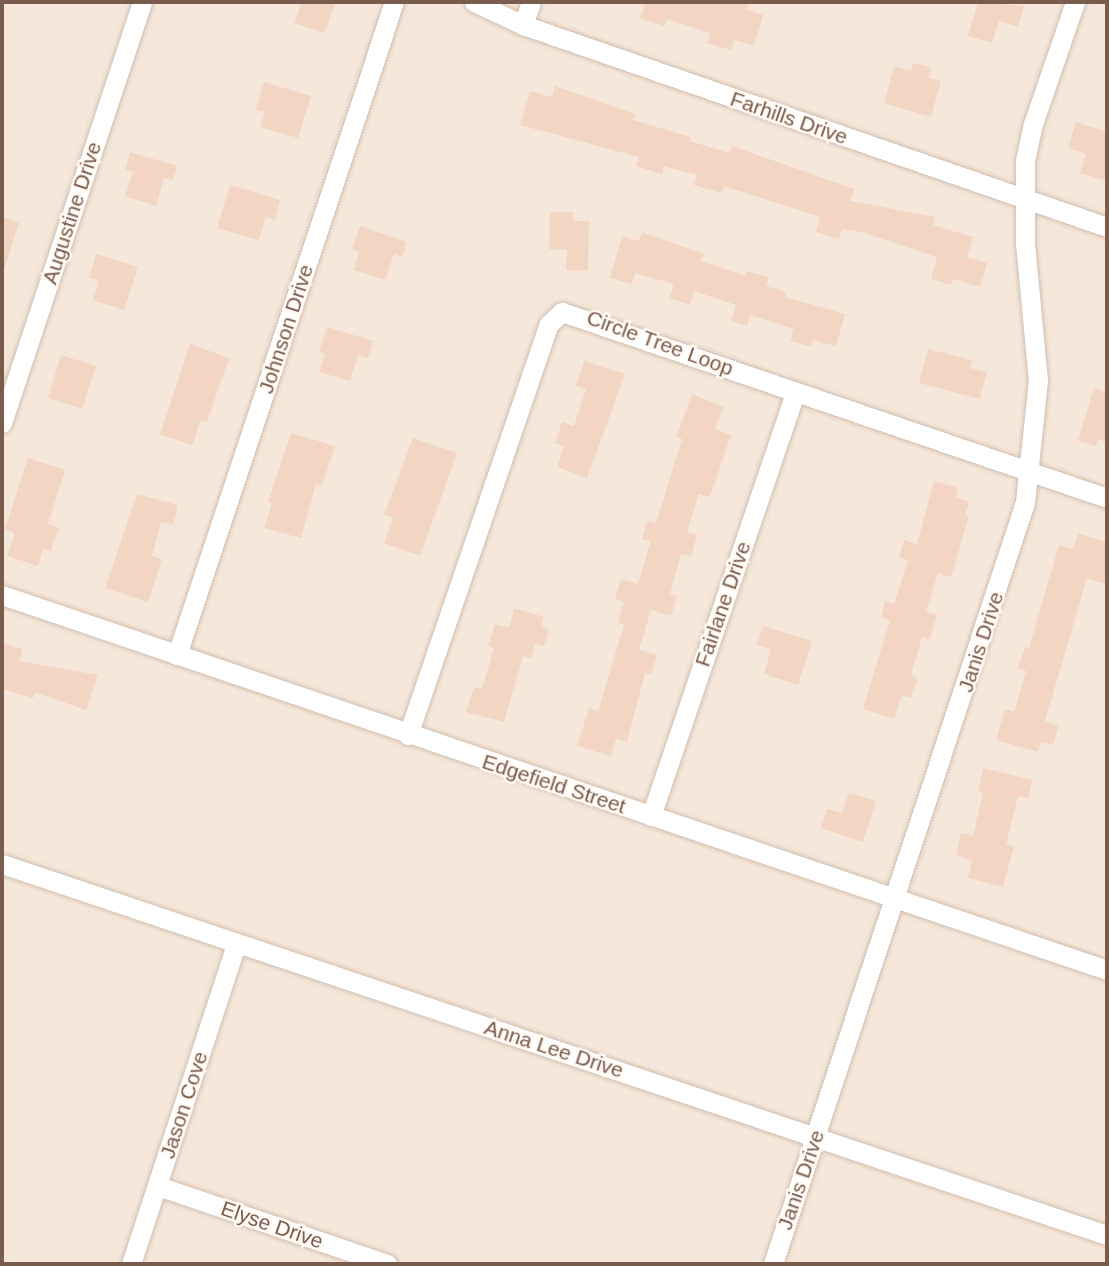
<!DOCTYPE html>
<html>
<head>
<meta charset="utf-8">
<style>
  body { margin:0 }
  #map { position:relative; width:1109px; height:1266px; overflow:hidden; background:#fdf6ec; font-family:Helvetica,sans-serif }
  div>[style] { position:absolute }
  .residential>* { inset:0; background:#f5e8da }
  .building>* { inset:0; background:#f3d5c3 }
  .roads { filter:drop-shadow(0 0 2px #d1beb0) drop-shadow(0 0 2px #d1beb0) }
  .minor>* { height:19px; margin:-9.5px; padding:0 9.5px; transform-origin:9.5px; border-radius:9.5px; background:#fff }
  span { translate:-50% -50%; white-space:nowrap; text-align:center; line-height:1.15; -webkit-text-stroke:5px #fffaf3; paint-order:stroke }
  .street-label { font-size:21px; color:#7a5c4d }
  .frame { position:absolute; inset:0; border:4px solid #7a5c4d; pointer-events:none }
</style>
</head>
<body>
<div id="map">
  <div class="residential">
    <i style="clip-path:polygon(2px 2px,1107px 2px,1107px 1264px,2px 1264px)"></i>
  </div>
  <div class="building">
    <i style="clip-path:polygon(302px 2px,335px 2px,325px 33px,294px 23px)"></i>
    <i style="clip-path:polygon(646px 2px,750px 2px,747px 10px,763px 15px,754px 46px,734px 40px,731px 50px,707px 43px,710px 33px,667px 19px,664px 26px,640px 18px)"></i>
    <i style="clip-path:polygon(978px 2px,1024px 6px,1018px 27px,999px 21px,992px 43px,968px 36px)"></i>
    <i style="clip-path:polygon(913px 63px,932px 68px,929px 78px,941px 81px,931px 117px,884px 103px,894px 66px,911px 71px)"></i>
    <i style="clip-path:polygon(264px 82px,311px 96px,298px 138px,260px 127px,265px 112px,256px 109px)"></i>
    <i style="clip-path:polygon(555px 86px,635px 114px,633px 120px,691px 137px,690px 141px,729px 153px,732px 146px,854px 189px,850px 201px,935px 217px,933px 225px,973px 237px,967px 257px,987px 263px,980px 287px,953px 279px,951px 285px,931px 279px,937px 257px,862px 232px,842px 229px,839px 239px,816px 232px,820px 217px,724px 186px,721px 193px,694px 185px,697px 175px,664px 166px,662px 174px,636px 166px,639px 157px,520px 125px,530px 91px,552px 97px)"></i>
    <i style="clip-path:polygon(1076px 122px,1107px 132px,1107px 181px,1080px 173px,1086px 154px,1068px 148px)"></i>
    <i style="clip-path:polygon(130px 152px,177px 166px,173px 180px,164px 178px,156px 206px,125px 196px,133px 172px,125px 170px)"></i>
    <i style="clip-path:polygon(230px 185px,280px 200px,275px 220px,266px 217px,259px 240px,217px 228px)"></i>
    <i style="clip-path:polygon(550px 212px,573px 212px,573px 221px,589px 221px,588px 271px,566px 270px,567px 250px,549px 249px)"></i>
    <i style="clip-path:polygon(2px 217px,19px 223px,5px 267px,2px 267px)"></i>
    <i style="clip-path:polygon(360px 226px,407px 242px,402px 257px,394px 254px,385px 280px,354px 270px,359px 252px,352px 249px)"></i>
    <i style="clip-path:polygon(642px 232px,704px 254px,701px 261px,745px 276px,747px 271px,769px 277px,766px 286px,786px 292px,785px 297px,845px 314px,836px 346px,813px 340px,811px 347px,790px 341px,794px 329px,750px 315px,747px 326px,731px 321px,736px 305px,694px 291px,690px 305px,669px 298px,674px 284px,635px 273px,632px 284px,610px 278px,622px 236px,639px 241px)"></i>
    <i style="clip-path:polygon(96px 254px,138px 267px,124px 310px,93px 300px,99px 281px,89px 278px)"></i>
    <i style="clip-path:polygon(327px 327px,373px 341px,368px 358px,358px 355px,350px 381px,319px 372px,325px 354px,319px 352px)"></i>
    <i style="clip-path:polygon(190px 344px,229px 358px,207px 422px,200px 420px,193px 445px,160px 435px)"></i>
    <i style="clip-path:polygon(928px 349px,972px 360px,970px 368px,987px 372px,980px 399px,919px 383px)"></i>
    <i style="clip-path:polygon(61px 355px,96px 366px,82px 409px,48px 398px)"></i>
    <i style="clip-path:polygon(584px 361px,625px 374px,587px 478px,557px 467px,564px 446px,555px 443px,562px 422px,574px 426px,586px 389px,576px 386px)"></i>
    <i style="clip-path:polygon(1094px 388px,1107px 392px,1107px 442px,1098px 439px,1096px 446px,1078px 441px)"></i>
    <i style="clip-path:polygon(692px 394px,724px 407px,715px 429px,731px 435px,710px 497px,699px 494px,687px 532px,697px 535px,691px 557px,681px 554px,670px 594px,677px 596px,671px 616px,651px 610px,639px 650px,657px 655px,651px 675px,645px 673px,627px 742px,616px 739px,611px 756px,577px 746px,589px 708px,598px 711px,624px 625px,618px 623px,624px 602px,615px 599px,621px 579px,638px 584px,651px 541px,642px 539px,647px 521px,656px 523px,682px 439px,676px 437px)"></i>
    <i style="clip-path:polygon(291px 433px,335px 446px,322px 486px,316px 484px,301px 538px,264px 528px,272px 503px,268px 502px)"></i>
    <i style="clip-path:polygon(413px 438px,457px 453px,420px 556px,384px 543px,393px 518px,384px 515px)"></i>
    <i style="clip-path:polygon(28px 458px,65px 470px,48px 524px,59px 528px,51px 551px,43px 549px,38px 566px,7px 556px,15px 533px,5px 529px)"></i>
    <i style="clip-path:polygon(934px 481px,958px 488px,956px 498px,969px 502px,965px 515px,969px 516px,951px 577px,938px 573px,926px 612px,937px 615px,930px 639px,922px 637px,911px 675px,918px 678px,911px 698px,902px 695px,894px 719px,863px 709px,890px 620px,881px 618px,885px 601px,894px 604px,908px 560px,899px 557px,904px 540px,917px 544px)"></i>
    <i style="clip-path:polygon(137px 494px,178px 505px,173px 525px,161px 522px,152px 556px,162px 559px,148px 602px,105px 588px)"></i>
    <i style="clip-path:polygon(1078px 533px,1107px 542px,1107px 574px,1104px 584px,1087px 578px,1045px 721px,1059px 726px,1053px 745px,1041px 742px,1038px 752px,996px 740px,1005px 709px,1014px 712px,1026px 671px,1018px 668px,1025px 647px,1029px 648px,1059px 545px,1073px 549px)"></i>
    <i style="clip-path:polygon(514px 608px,544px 617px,541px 626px,549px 629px,544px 646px,535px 643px,531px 659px,523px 656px,504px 722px,466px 712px,474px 687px,482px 689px,494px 648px,488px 646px,495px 624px,509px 628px)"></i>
    <i style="clip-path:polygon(763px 626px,812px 641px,798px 685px,764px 674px,771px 649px,757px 645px)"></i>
    <i style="clip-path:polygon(2px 643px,23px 649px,19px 661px,98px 675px,86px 710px,35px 692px,33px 698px,2px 689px)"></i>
    <i style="clip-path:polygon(983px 768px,1032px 780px,1028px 798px,1018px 796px,1006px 845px,1014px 846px,1003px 887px,968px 878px,972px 860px,956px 856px,961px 833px,973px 836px,983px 793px,978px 792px)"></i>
    <i style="clip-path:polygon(849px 793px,876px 801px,863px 842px,821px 828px,827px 809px,842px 813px)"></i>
  </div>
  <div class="roads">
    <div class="minor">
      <i style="left:474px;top:2px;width:54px;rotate:25.1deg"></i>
      <i style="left:523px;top:25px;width:618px;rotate:19.08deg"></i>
      <i style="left:523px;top:25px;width:24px;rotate:-71deg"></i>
      <i style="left:2px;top:423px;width:444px;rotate:-71.6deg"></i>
      <i style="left:2px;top:595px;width:1167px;rotate:18.75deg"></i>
      <i style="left:177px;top:655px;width:688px;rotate:-71.62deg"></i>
      <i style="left:408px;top:735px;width:433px;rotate:-71.1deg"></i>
      <i style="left:548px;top:325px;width:19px;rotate:-43deg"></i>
      <i style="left:562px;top:312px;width:576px;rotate:18.84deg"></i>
      <i style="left:651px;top:816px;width:448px;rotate:-71.2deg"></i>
      <i style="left:2px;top:864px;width:1166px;rotate:18.56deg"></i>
      <i style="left:158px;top:1186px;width:242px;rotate:18.8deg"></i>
      <i style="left:131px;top:1264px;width:336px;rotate:-71.8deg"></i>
      <i style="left:773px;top:1264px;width:803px;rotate:-71.7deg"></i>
      <i style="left:1025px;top:502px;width:122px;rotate:-83.9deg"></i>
      <i style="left:1038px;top:381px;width:139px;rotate:-95.4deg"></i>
      <i style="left:1025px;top:243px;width:82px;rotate:-90deg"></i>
      <i style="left:1025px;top:161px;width:38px;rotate:-78deg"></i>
      <i style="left:1033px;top:124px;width:129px;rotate:-71deg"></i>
    </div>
  </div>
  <div class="street-label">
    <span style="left:789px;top:118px;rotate:19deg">Farhills Drive</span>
    <span style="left:72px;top:213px;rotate:-72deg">Augustine Drive</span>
    <span style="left:286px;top:329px;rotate:-72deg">Johnson Drive</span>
    <span style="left:660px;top:343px;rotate:20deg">Circle Tree Loop</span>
    <span style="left:723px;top:604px;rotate:-71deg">Fairlane Drive</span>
    <span style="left:981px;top:642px;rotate:-72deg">Janis Drive</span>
    <span style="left:554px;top:784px;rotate:18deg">Edgefield Street</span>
    <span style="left:554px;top:1049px;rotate:18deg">Anna Lee Drive</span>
    <span style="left:184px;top:1105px;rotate:-72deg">Jason Cove</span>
    <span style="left:801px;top:1180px;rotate:-71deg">Janis Drive</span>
    <span style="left:272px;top:1225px;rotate:19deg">Elyse Drive</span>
  </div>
  <div class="frame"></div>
</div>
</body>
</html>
